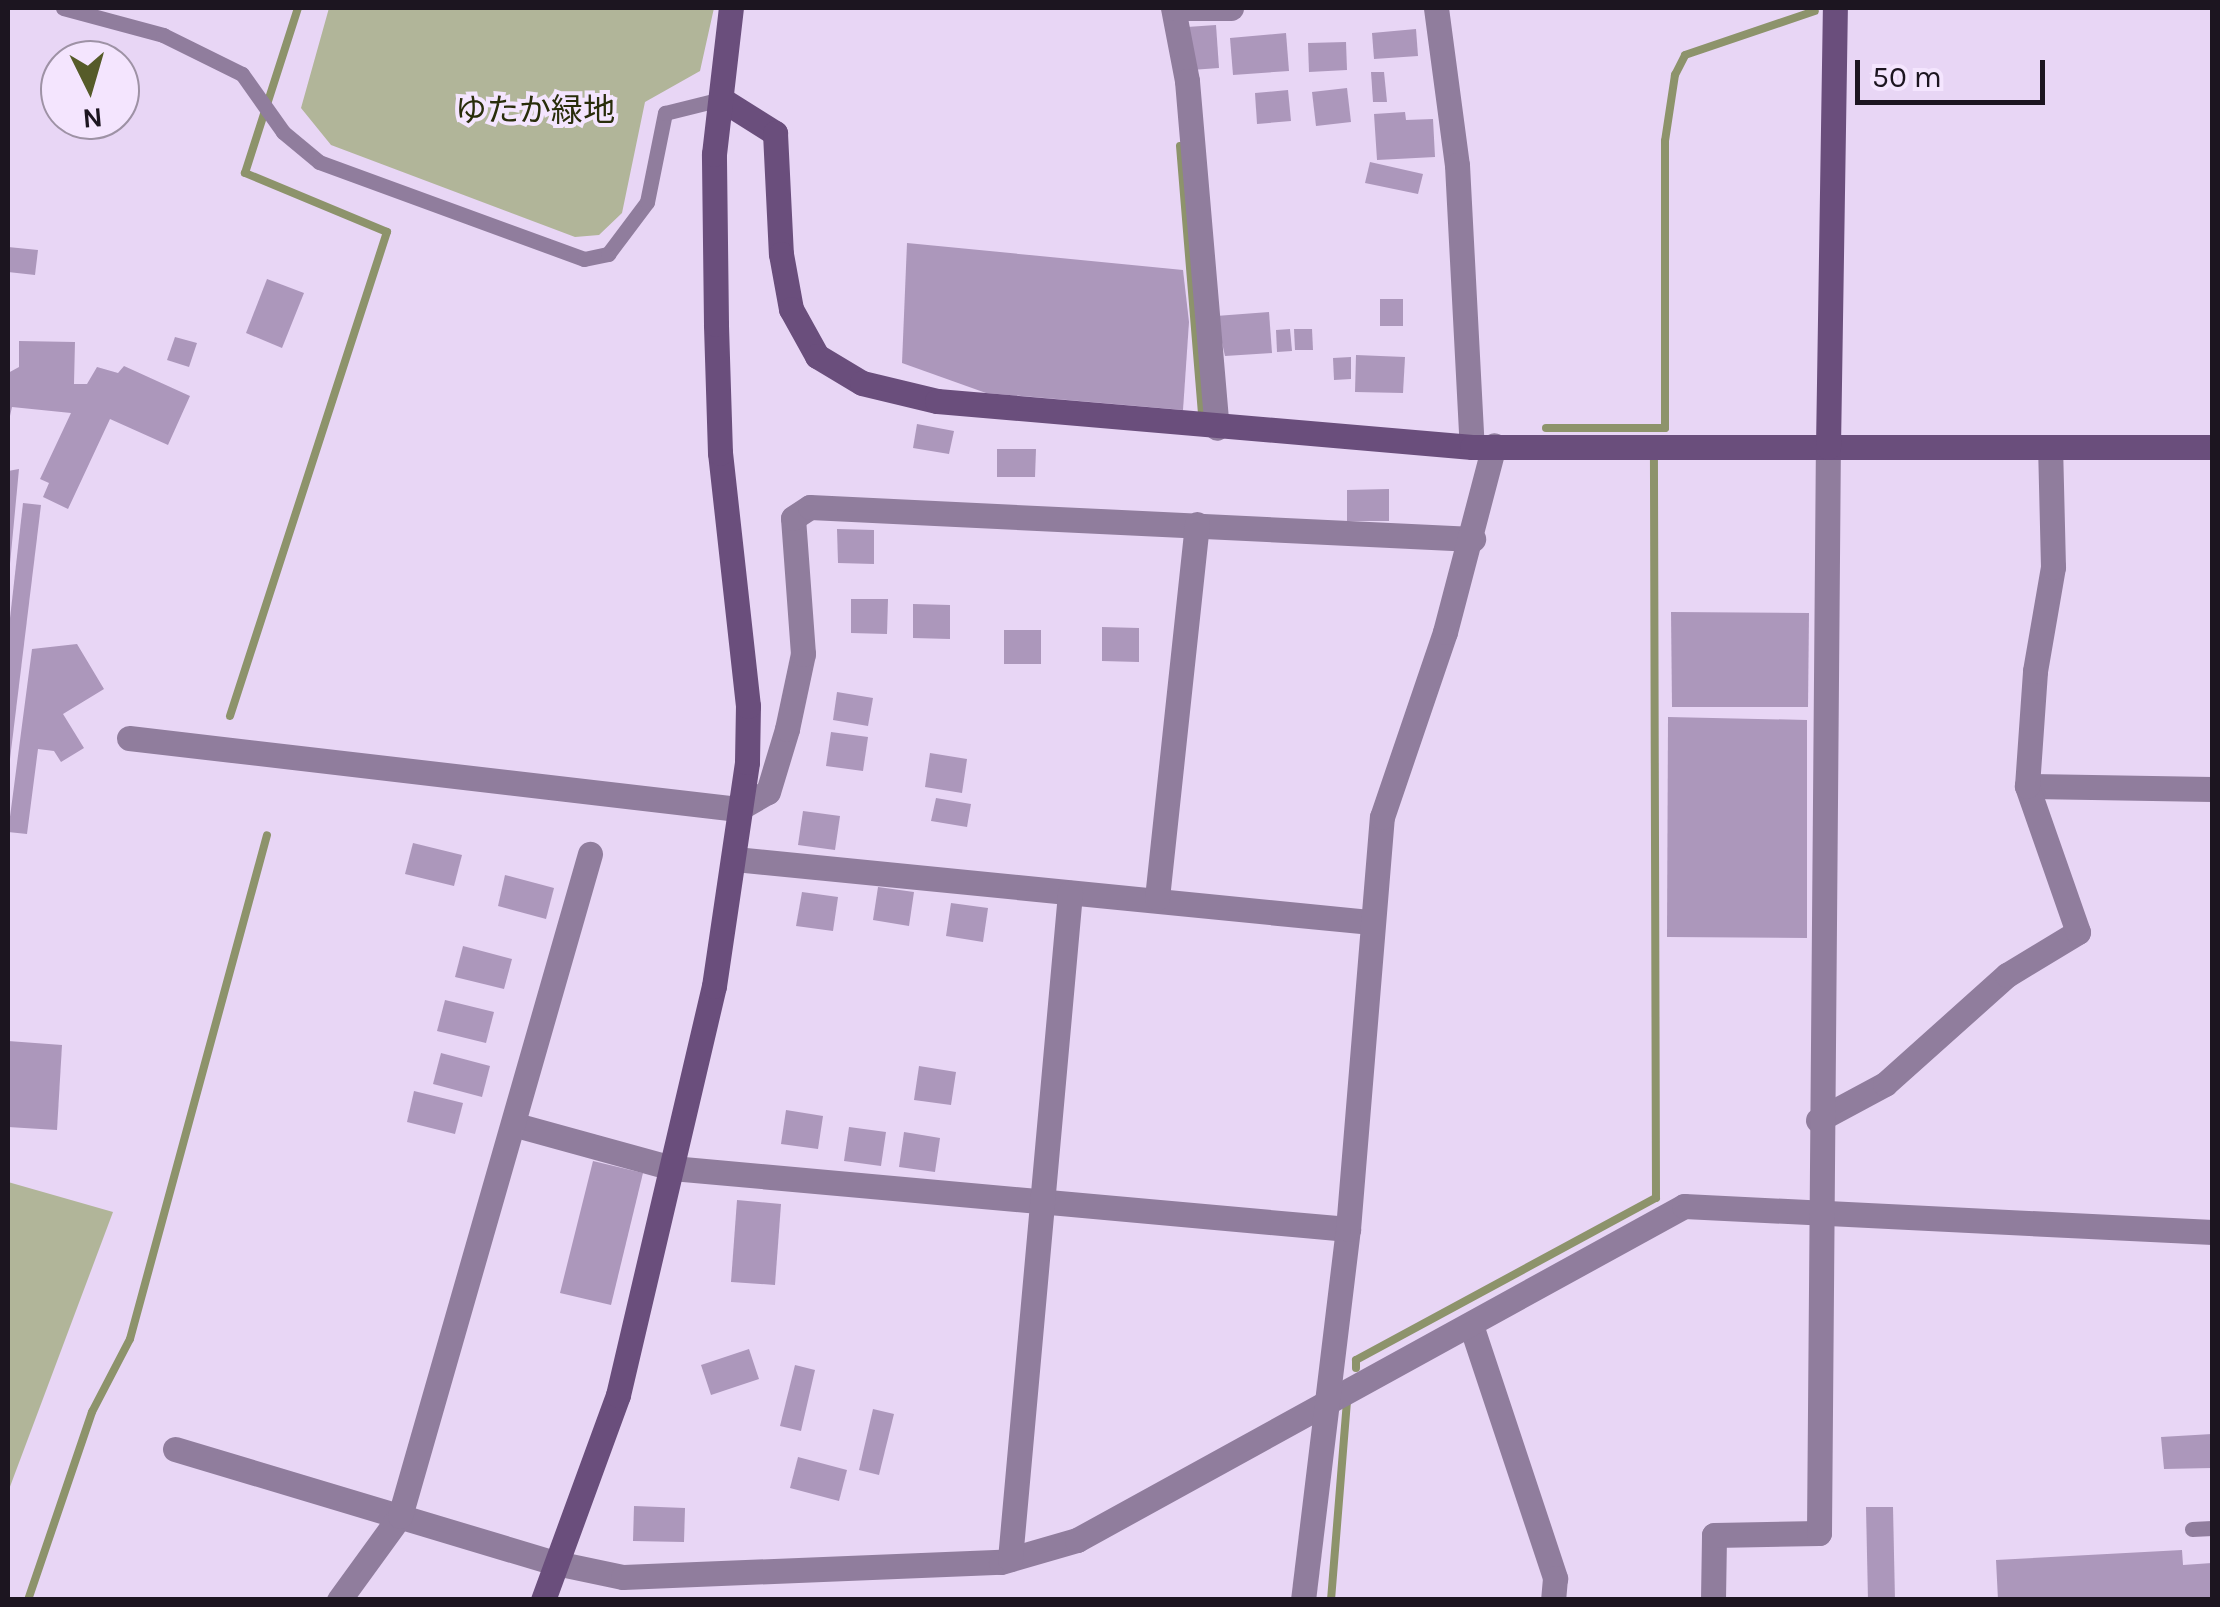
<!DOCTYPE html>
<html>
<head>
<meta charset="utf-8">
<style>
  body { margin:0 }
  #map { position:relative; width:2220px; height:1607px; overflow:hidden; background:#e8d6f5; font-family:Karla,"Noto Sans JP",sans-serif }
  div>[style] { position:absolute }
  .green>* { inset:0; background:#b1b599 }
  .stream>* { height:8px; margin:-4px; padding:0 4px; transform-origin:4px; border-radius:4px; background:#8d936b }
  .building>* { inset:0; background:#ac97bb }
  .lane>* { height:15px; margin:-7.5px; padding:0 7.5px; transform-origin:7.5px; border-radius:7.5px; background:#907d9d }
  .street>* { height:25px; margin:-12.5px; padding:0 12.5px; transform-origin:12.5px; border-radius:12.5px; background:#907d9d }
  .secondary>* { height:25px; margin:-12.5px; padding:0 12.5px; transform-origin:12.5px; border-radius:12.5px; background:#6a4e7c }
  span { translate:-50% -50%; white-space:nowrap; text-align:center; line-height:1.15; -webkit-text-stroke:8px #f4e5fe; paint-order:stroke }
  .park-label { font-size:32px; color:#292d0b }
  .frame { position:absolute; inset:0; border:10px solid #1c1520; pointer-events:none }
  .north { position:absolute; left:40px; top:40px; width:100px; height:100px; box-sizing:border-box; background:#f4e5fe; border:2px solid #9e92a5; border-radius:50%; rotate:175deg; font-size:28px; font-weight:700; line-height:40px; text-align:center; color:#1c1520 }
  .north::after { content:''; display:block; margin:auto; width:35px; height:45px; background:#565b29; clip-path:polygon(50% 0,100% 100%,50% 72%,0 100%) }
  .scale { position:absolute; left:1855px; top:60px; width:190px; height:45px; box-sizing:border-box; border:5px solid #1c1520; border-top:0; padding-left:12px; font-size:30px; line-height:35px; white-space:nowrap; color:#1c1520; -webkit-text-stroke:8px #f4e5fe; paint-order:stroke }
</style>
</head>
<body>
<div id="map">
  <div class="green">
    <i style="clip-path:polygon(329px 8px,714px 8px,700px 71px,645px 102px,622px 213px,599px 235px,575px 237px,331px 145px,301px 108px)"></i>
    <i style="clip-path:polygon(8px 1182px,113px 1212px,8px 1492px)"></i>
  </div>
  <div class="stream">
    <i style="left:1180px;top:146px;width:271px;rotate:85.3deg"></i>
    <i style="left:1546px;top:428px;width:119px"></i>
    <i style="left:1665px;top:428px;width:287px;rotate:-90deg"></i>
    <i style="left:1665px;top:141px;width:67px;rotate:-81.4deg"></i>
    <i style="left:1675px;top:75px;width:22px;rotate:-63deg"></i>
    <i style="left:1685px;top:55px;width:137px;rotate:-18.7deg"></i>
    <i style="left:230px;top:716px;width:509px;rotate:-72.03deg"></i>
    <i style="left:387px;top:232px;width:154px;rotate:-157.4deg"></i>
    <i style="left:245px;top:173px;width:173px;rotate:-72.2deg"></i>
    <i style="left:1356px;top:1368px;width:8px;rotate:-90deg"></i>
    <i style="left:1356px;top:1360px;width:341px;rotate:-28.4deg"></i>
    <i style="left:1656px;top:1198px;width:738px;rotate:-90.16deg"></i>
    <i style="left:28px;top:1600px;width:199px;rotate:-71.2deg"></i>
    <i style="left:92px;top:1412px;width:82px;rotate:-62.5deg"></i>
    <i style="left:130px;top:1339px;width:522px;rotate:-74.79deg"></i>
    <i style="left:1331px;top:1600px;width:198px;rotate:-85.4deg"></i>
  </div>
  <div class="building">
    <i style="clip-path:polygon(1216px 25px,1219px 68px,1191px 70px,1187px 27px)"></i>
    <i style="clip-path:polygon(1416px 29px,1418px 56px,1374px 59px,1372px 33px)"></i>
    <i style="clip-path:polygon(1286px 33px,1289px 71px,1233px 75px,1230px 38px)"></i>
    <i style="clip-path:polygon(1346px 42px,1347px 70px,1309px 72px,1308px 43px)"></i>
    <i style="clip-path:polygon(1371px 72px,1384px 72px,1387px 102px,1373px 102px)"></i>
    <i style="clip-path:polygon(1347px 88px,1351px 122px,1316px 126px,1312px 92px)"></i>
    <i style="clip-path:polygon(1288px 90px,1291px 121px,1257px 124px,1255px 93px)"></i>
    <i style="clip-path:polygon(1405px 112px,1406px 120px,1433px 119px,1435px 157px,1377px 160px,1374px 114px)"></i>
    <i style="clip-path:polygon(1370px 162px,1423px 174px,1418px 194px,1365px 183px)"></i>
    <i style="clip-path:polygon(907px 243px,1183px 270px,1189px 322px,1183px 410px,986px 393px,902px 363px)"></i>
    <i style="clip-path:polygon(8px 247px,38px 250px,35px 275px,8px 272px)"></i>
    <i style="clip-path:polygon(267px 279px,304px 293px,282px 348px,246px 333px)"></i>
    <i style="clip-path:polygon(1380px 299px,1403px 299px,1403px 326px,1380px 326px)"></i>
    <i style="clip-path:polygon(1269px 312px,1272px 353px,1225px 356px,1216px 316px)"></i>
    <i style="clip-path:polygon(1290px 329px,1292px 351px,1277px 352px,1276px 330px)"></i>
    <i style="clip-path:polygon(1294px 329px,1312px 329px,1313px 350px,1295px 350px)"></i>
    <i style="clip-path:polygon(175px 337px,197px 343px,189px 367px,167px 360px)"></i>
    <i style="clip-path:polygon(19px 341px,75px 342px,74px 384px,87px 384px,97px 367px,118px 373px,124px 366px,190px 396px,168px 445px,110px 419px,68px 509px,43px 497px,49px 483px,40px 479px,71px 413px,12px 407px,8px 425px,8px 373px,19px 367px)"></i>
    <i style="clip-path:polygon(1356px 355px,1405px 357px,1403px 393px,1355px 392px)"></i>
    <i style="clip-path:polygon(1351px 357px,1351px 379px,1334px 380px,1333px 358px)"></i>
    <i style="clip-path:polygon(917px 424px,954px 431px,949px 454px,913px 448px)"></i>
    <i style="clip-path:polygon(997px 449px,1036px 449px,1035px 477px,997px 477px)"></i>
    <i style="clip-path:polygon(19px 469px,10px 564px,8px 563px,8px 471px)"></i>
    <i style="clip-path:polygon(1389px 489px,1389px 521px,1347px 521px,1347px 490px)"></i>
    <i style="clip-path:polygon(23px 503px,41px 505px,10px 759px,8px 636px)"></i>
    <i style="clip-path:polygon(837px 529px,874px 530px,874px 564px,838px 563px)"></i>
    <i style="clip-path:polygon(851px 599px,888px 599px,887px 634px,851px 633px)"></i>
    <i style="clip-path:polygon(913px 604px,950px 605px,950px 639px,913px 638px)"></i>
    <i style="clip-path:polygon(1671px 612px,1809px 613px,1808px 707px,1672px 707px)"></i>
    <i style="clip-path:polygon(1102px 627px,1139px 628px,1139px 662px,1102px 661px)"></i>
    <i style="clip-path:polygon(1004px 630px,1041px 630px,1041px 664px,1004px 664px)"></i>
    <i style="clip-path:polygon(77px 644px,104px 689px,63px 714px,84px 748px,61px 762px,54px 751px,38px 749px,27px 834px,8px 832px,32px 649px)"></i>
    <i style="clip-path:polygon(837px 692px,873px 698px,868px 726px,833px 720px)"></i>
    <i style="clip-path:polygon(1668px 717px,1807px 720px,1807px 938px,1667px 937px)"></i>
    <i style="clip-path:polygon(831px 732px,868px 737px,863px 771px,826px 766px)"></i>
    <i style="clip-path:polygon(930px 753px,967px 759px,962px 793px,925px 787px)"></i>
    <i style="clip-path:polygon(936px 798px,971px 804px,967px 827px,931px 821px)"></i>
    <i style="clip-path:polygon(803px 811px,840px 816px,835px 850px,798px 845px)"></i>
    <i style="clip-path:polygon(413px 843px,462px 855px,454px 886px,405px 874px)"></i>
    <i style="clip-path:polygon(505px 875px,554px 888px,546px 919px,498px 906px)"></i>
    <i style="clip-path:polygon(878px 887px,914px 892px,909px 926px,873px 920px)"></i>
    <i style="clip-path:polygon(802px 892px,838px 897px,833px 931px,796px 926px)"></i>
    <i style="clip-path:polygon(951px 903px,988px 908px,983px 942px,946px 936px)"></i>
    <i style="clip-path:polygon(463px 946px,512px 959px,504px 989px,455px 977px)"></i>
    <i style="clip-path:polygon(445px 1000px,494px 1012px,486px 1043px,437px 1031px)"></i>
    <i style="clip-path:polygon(8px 1041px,62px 1045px,57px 1130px,8px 1127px)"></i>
    <i style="clip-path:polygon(441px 1053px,490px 1066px,482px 1097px,433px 1084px)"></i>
    <i style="clip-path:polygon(919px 1066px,956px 1072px,951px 1105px,914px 1100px)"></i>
    <i style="clip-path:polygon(414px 1091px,463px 1103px,455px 1134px,407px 1122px)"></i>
    <i style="clip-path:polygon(786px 1110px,823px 1116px,818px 1149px,781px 1144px)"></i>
    <i style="clip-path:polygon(849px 1127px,886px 1132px,881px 1166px,844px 1161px)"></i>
    <i style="clip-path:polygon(904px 1132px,940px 1138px,935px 1172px,899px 1167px)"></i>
    <i style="clip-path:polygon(593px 1161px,643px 1173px,611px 1305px,560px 1293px)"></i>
    <i style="clip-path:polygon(737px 1200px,781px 1204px,775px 1285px,731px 1282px)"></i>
    <i style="clip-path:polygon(749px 1349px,759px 1379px,711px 1395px,701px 1365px)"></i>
    <i style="clip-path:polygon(795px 1365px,815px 1370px,801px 1431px,780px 1426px)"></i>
    <i style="clip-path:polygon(873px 1409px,894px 1414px,879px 1475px,859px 1470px)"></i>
    <i style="clip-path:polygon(2212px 1434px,2212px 1468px,2164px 1469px,2161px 1437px)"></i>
    <i style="clip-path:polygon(798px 1457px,847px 1470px,839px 1501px,790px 1488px)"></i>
    <i style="clip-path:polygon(634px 1506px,685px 1508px,684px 1542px,633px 1541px)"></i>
    <i style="clip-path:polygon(1866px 1507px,1893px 1507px,1895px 1600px,1868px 1600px)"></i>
    <i style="clip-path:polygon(2182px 1550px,2183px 1565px,2212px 1563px,2212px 1600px,1998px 1600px,1996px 1560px)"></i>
  </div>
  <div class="lane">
    <i style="left:63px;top:8px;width:104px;rotate:15.1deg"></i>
    <i style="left:163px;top:35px;width:88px;rotate:26.3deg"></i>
    <i style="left:242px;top:74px;width:71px;rotate:54.7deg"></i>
    <i style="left:283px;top:132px;width:47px;rotate:39.8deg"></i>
    <i style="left:319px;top:162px;width:282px;rotate:20.1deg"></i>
    <i style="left:584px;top:259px;width:25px;rotate:-12deg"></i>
    <i style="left:608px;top:254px;width:65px;rotate:-53.1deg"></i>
    <i style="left:647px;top:202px;width:91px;rotate:-78.6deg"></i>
    <i style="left:665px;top:113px;width:58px;rotate:-14deg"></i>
    <i style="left:2192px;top:1529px;width:20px;rotate:-3deg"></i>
  </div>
  <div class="street">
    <i style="left:1173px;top:8px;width:74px;rotate:79.1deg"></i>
    <i style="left:1187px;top:81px;width:348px;rotate:85.1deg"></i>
    <i style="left:1174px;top:8px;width:57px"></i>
    <i style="left:1436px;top:8px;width:158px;rotate:82.4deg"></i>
    <i style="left:1457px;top:165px;width:282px;rotate:87deg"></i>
    <i style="left:129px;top:738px;width:613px;rotate:6.65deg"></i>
    <i style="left:738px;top:809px;width:34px;rotate:-30deg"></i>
    <i style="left:768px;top:792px;width:66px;rotate:-73.2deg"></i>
    <i style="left:787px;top:729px;width:77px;rotate:-78deg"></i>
    <i style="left:803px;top:654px;width:136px;rotate:-94.2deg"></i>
    <i style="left:793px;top:518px;width:20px;rotate:-33deg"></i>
    <i style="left:810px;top:507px;width:664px;rotate:2.76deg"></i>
    <i style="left:2027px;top:786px;width:185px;rotate:0.9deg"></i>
    <i style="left:735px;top:859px;width:637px;rotate:5.67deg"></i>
    <i style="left:1157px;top:898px;width:376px;rotate:-83.9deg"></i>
    <i style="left:1818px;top:1120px;width:76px;rotate:-28.2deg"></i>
    <i style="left:1885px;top:1084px;width:164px;rotate:-41.8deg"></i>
    <i style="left:2007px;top:975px;width:83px;rotate:-31.2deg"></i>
    <i style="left:2078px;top:932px;width:155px;rotate:-109.3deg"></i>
    <i style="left:2027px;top:786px;width:115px;rotate:-86deg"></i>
    <i style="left:2035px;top:671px;width:106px;rotate:-80.2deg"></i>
    <i style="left:2053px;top:567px;width:120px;rotate:-91.4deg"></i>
    <i style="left:516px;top:1125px;width:162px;rotate:15.4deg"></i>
    <i style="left:672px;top:1168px;width:679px;rotate:5.16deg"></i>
    <i style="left:1471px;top:1325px;width:267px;rotate:71.6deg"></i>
    <i style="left:1555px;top:1578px;width:22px;rotate:95deg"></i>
    <i style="left:175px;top:1449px;width:398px;rotate:16.7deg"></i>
    <i style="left:556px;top:1563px;width:68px;rotate:11.8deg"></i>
    <i style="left:623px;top:1577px;width:378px;rotate:-2.3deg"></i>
    <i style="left:1001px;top:1562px;width:79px;rotate:-16.1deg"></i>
    <i style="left:1077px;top:1540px;width:693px;rotate:-28.82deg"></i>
    <i style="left:1684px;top:1206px;width:529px;rotate:2.82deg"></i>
    <i style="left:1010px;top:1559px;width:669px;rotate:-84.85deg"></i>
    <i style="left:339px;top:1600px;width:104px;rotate:-54deg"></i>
    <i style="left:400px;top:1516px;width:689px;rotate:-73.99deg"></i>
    <i style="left:1303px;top:1600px;width:374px;rotate:-83.1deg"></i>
    <i style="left:1348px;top:1229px;width:413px;rotate:-85.3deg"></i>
    <i style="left:1382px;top:817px;width:195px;rotate:-71.2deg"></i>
    <i style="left:1445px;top:632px;width:193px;rotate:-75.3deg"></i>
    <i style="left:1713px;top:1600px;width:65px;rotate:-89.1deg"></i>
    <i style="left:1714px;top:1535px;width:105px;rotate:-1.1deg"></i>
    <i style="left:1819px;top:1533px;width:1086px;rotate:-89.53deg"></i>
  </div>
  <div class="secondary">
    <i style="left:721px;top:99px;width:64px;rotate:32.2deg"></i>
    <i style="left:775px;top:133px;width:121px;rotate:87.2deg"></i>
    <i style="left:781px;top:254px;width:56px;rotate:79.7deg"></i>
    <i style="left:791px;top:309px;width:54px;rotate:61deg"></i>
    <i style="left:817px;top:356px;width:52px;rotate:31deg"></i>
    <i style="left:862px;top:383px;width:77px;rotate:13.5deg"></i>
    <i style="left:937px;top:401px;width:537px;rotate:4.91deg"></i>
    <i style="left:1472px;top:447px;width:740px"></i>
    <i style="left:1828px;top:447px;width:439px;rotate:-89.1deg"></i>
    <i style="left:543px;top:1600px;width:218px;rotate:-69.9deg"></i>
    <i style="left:618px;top:1395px;width:420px;rotate:-76.8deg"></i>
    <i style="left:714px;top:986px;width:226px;rotate:-81.6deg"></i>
    <i style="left:747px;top:762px;width:56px;rotate:-89deg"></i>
    <i style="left:748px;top:706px;width:255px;rotate:-96.3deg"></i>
    <i style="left:720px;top:453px;width:129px;rotate:-91.8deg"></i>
    <i style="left:716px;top:324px;width:170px;rotate:-90.7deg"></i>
    <i style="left:714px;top:154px;width:147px;rotate:-83.4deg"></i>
  </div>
  <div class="park-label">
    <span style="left:535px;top:111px">ゆたか緑地</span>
  </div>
  <div class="frame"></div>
  <div class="north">N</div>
  <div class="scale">50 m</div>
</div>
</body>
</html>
